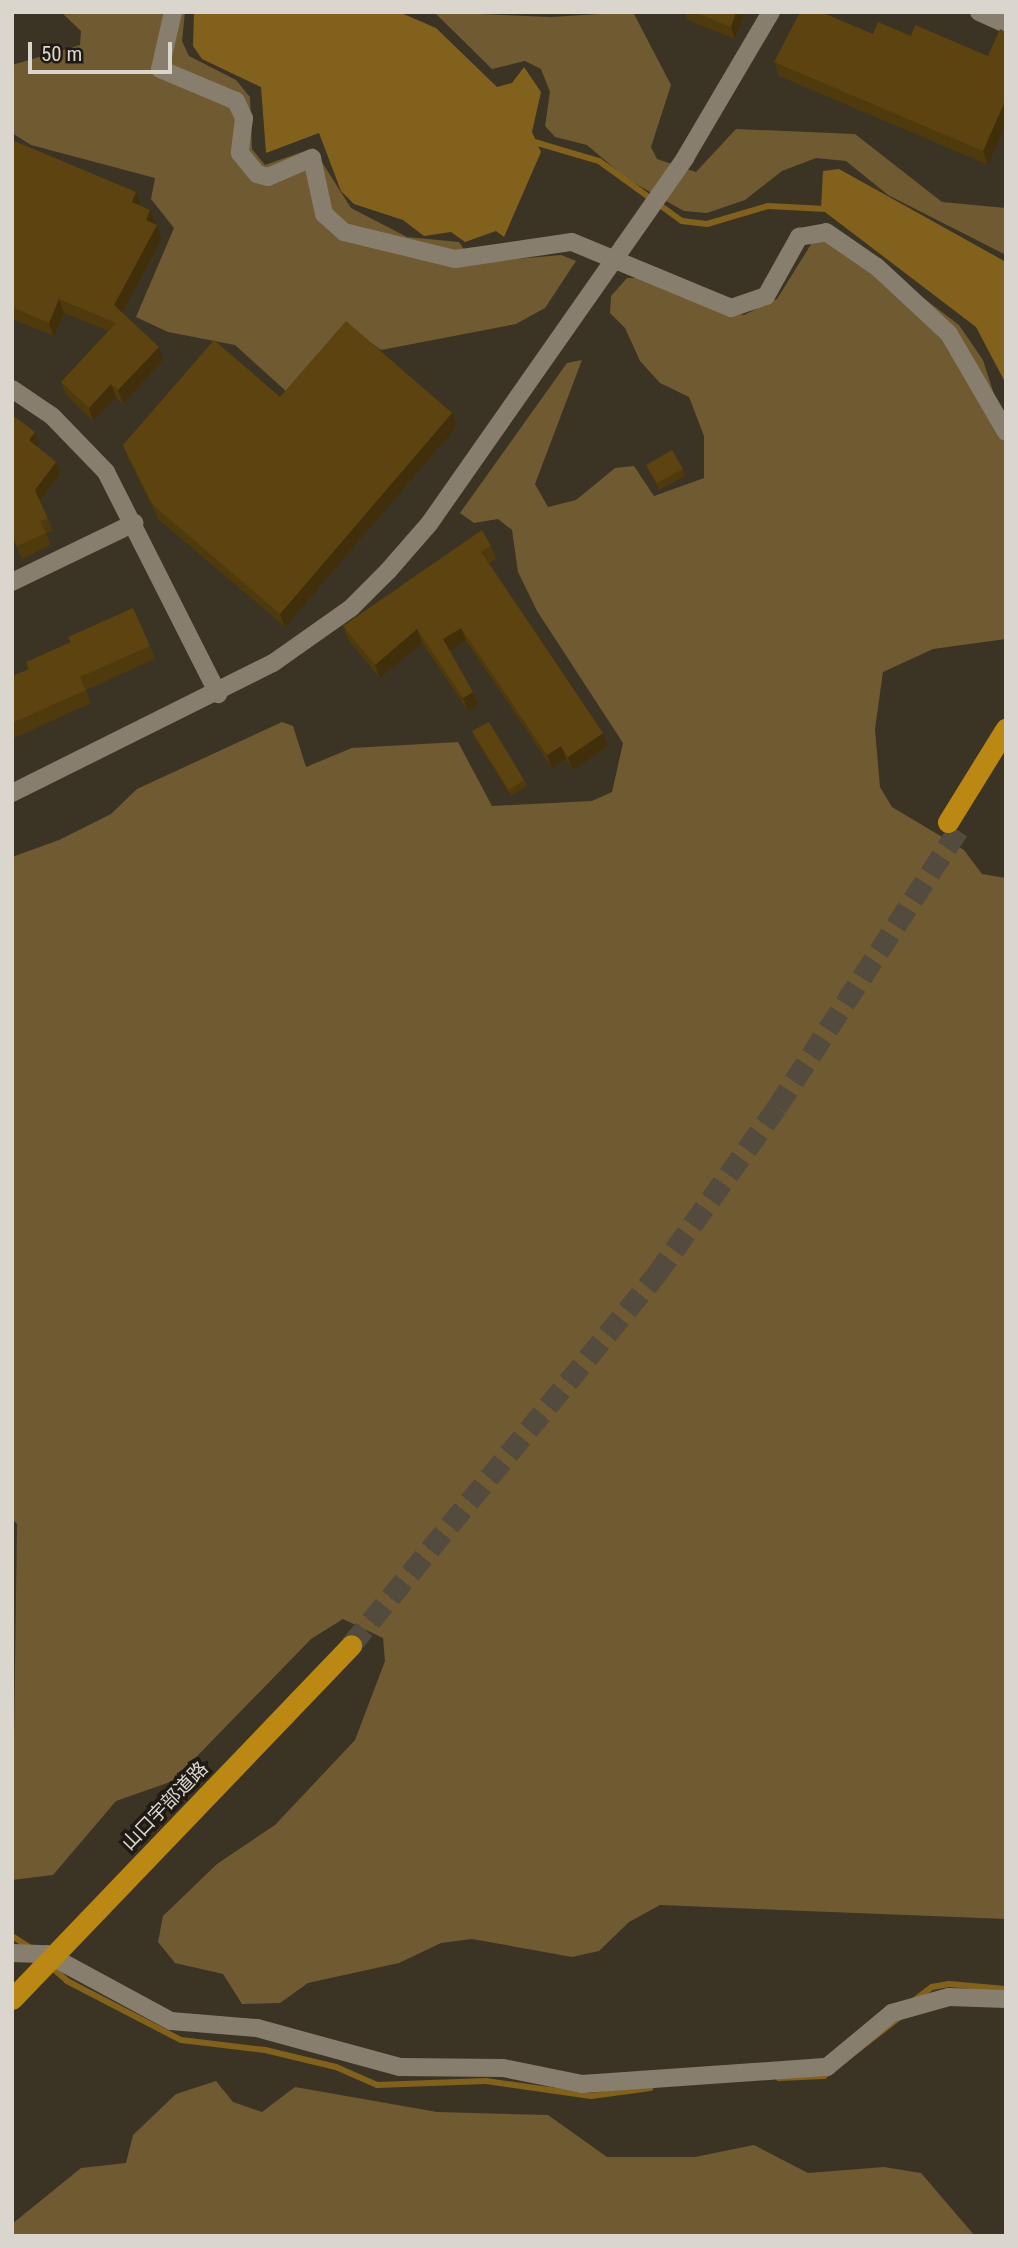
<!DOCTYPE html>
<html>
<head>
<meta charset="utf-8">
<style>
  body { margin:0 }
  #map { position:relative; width:1018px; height:2248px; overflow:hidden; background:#3b3324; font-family:"Roboto Condensed","Noto Sans JP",sans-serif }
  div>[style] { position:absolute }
  .green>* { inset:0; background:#705a31 }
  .water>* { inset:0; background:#82611d }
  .stream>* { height:6px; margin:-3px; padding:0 3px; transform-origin:3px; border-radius:3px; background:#82611d }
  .highway-tunnel>* { height:21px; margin-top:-10.5px; transform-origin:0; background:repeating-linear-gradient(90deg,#534b3d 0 21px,transparent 0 31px) }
  .street>* { height:18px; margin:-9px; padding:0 9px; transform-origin:9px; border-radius:9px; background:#887e6e }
  .secondary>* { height:18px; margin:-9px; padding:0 9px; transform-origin:9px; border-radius:9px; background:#887e6e }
  .highway>* { height:21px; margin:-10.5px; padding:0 10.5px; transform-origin:10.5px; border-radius:10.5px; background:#ba8813 }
  .wall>* { inset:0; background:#4f3a0d }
  .shaded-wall>* { inset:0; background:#402f0a }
  .building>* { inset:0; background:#5c430f }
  span { translate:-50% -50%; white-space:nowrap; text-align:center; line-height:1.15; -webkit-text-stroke:7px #1f1b14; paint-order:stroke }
  .street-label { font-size:19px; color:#dbd6cd }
  .frame { position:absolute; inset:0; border:14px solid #dbd6cd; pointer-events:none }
  .scale { position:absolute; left:28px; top:42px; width:144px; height:32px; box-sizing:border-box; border:4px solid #dbd6cd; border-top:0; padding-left:9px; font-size:21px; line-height:24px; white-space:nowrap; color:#dbd6cd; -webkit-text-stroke:5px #1f1b14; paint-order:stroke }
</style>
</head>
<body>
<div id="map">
  <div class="green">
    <i style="clip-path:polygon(61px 12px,185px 12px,182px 41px,189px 56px,236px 80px,250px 97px,252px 149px,265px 165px,313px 148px,351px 208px,407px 237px,459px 242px,473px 263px,561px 255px,576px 261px,545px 308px,516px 324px,381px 350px,350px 327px,287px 392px,235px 345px,168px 332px,136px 317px,174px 228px,151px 199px,155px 178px,31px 145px,12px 133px,12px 65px,80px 45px,81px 31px)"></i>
    <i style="clip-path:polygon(434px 12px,551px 17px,633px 12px,671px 85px,651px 147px,657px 159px,696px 172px,736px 129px,855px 134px,942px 202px,1006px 208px,1006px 255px,888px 195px,846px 161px,816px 158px,782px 171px,745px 200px,707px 213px,684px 211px,627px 179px,587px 145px,555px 137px,545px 126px,550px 92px,541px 69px,525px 61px,492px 69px)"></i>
    <i style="clip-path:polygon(835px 231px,959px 325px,983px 360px,1006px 432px,1006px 639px,933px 649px,883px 672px,875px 729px,880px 787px,892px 807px,964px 850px,982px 874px,1006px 878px,1006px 1919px,660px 1905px,629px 1922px,599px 1951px,572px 1957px,472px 1939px,441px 1943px,399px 1963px,308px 1983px,280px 2003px,242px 2004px,223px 1974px,175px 1963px,158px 1942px,163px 1916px,217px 1864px,275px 1825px,355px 1740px,385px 1661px,383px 1638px,343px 1619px,311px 1639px,173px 1781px,116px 1801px,53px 1875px,12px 1880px,17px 1524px,12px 1519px,12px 857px,59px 840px,111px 814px,137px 789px,282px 722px,293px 726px,306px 767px,352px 748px,458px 742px,492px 806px,592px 801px,612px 792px,623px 743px,537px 611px,518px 572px,512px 530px,498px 519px,474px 523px,460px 513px,567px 363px,582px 360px,535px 484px,548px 507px,576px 500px,615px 468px,634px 466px,654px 496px,704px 478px,704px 436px,689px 397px,660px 383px,640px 361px,625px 328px,610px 313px,611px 296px,627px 278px,646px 278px,711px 308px,744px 315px,777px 299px,813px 241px)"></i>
    <i style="clip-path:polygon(216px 2081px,233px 2102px,262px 2112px,295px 2087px,437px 2112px,548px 2115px,607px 2157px,695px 2157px,754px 2145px,808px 2173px,884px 2167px,921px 2173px,975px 2236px,12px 2236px,12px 2224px,81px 2168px,126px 2163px,133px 2135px,176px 2094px)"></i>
  </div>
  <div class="water">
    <i style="clip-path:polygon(194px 12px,399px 12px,436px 28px,497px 87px,512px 83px,524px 67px,541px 92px,532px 132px,541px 152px,504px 237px,496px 231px,465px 242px,451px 232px,424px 236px,403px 220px,354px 204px,341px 191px,319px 133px,266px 153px,261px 87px,202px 59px,193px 46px)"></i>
    <i style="clip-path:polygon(839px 169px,1006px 262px,1006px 384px,976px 327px,821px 209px,823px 171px)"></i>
  </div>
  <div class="stream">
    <i style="left:531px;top:141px;width:71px;rotate:16.4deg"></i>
    <i style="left:599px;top:161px;width:102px;rotate:35.9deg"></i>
    <i style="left:682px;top:221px;width:25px;rotate:7deg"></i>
    <i style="left:707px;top:224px;width:64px;rotate:-16.4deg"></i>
    <i style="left:768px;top:206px;width:58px;rotate:3deg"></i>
    <i style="left:12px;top:1936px;width:24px;rotate:33deg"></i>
    <i style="left:50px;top:1966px;width:23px;rotate:41deg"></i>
    <i style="left:67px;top:1981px;width:128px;rotate:27.4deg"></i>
    <i style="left:181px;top:2040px;width:85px;rotate:6.8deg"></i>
    <i style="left:265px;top:2050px;width:73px;rotate:13.5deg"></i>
    <i style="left:336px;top:2067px;width:45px;rotate:23.7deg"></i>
    <i style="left:377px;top:2085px;width:109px;rotate:-2.1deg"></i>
    <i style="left:486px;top:2081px;width:106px;rotate:8.1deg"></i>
    <i style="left:591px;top:2096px;width:60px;rotate:-7.7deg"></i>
    <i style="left:912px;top:2002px;width:25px;rotate:-37deg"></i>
    <i style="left:932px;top:1987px;width:17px;rotate:-10deg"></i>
    <i style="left:949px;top:1984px;width:57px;rotate:5deg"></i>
    <i style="left:779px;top:2078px;width:45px;rotate:-2.5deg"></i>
    <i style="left:824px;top:2076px;width:98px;rotate:-37.9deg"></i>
  </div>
  <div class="highway-tunnel">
    <i style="left:351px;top:1645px;width:480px;rotate:-50.5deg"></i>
    <i style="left:656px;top:1275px;width:207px;rotate:-54.2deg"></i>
    <i style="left:777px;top:1107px;width:332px;rotate:-56.8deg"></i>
  </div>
  <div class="street">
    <i style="left:173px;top:12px;width:58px;rotate:102.8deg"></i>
    <i style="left:160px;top:69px;width:82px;rotate:22.8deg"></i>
    <i style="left:236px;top:101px;width:19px;rotate:65deg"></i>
    <i style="left:244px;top:118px;width:35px;rotate:97deg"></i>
    <i style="left:240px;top:153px;width:27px;rotate:51deg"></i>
    <i style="left:257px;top:174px;width:11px;rotate:15deg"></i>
    <i style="left:268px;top:177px;width:48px;rotate:-23.4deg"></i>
    <i style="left:312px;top:158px;width:57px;rotate:77.9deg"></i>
    <i style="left:324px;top:214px;width:27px;rotate:42deg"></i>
    <i style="left:344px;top:232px;width:114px;rotate:13.7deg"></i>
    <i style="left:455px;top:259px;width:118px;rotate:-8.3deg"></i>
    <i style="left:572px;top:242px;width:172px;rotate:22.5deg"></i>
    <i style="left:731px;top:308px;width:37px;rotate:-19deg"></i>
    <i style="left:766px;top:296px;width:68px;rotate:-60.8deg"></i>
    <i style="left:799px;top:237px;width:27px;rotate:-10deg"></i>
    <i style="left:826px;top:232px;width:62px;rotate:34.5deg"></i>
    <i style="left:877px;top:267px;width:98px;rotate:42.9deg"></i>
    <i style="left:949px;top:334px;width:113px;rotate:59.8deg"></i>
    <i style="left:12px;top:1953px;width:35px;rotate:2deg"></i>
    <i style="left:47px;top:1954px;width:141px;rotate:28.4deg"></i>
    <i style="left:171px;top:2021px;width:86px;rotate:4.7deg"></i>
    <i style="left:257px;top:2028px;width:148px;rotate:15.3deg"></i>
    <i style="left:400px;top:2067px;width:103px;rotate:0.6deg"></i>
    <i style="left:503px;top:2068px;width:81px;rotate:11.4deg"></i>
    <i style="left:582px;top:2084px;width:246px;rotate:-4deg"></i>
    <i style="left:827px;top:2067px;width:85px;rotate:-39.7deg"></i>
    <i style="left:892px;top:2013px;width:59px;rotate:-15.7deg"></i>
    <i style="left:949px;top:1997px;width:57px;rotate:2deg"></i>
  </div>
  <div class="secondary">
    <i style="left:979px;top:12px;width:30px;rotate:24deg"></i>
    <i style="left:12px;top:389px;width:48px;rotate:34deg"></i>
    <i style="left:52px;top:416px;width:78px;rotate:46deg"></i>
    <i style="left:106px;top:472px;width:249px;rotate:63.2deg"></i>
    <i style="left:12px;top:582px;width:136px;rotate:-25.8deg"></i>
    <i style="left:12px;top:793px;width:292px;rotate:-26.5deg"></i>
    <i style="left:273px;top:663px;width:95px;rotate:-35.2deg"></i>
    <i style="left:351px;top:608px;width:52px;rotate:-45deg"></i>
    <i style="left:388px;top:571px;width:62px;rotate:-48.9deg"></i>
    <i style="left:429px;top:524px;width:447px;rotate:-55deg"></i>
    <i style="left:685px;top:158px;width:169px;rotate:-59.5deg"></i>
  </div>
  <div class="highway">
    <i style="left:948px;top:822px;width:110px;rotate:-58.3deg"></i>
    <i style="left:12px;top:1999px;width:490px;rotate:-46.2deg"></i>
  </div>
  <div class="wall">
    <i style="clip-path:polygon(684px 12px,745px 12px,735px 39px,687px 20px)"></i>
    <i style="clip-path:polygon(873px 34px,911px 36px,988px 56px,988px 165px,779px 76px,774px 62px)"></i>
    <i style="clip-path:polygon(12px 140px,141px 205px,155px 223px,154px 224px,157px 225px,162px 239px,122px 313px,163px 360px,123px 404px,116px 397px,93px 421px,66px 395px,61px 382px,108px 331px,64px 313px,54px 336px,12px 319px)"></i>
    <i style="clip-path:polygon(280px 397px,452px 413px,457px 426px,285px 627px,158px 519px,128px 458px,123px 445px)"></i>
    <i style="clip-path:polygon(12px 415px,35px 432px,39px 444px,37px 447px,56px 462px,60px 474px,40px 501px,53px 531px,46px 533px,51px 545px,22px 559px,12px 538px)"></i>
    <i style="clip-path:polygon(646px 465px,683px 469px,685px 476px,659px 490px)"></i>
    <i style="clip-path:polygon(491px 546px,496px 559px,489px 563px,603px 733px,608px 746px,573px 770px,566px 759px,552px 768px,466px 641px,450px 651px,478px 705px,468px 711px,422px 643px,380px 678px,348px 640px,343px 626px)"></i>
    <i style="clip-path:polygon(150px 646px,155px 659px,86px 690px,91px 703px,12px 739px,12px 676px)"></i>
    <i style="clip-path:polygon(472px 731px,524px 780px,527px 786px,511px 796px,474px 737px)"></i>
  </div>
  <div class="shaded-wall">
    <i style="clip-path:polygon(736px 12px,745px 12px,735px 39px,731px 27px)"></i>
    <i style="clip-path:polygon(1006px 99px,1006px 124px,988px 165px,983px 151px)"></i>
    <i style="clip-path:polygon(136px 192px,141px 205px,136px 216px,132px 202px)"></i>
    <i style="clip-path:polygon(150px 210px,155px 223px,150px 234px,146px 220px)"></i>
    <i style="clip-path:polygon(157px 225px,162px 239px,119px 318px,114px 305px)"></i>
    <i style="clip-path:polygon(59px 299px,64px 313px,54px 336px,49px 323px)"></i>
    <i style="clip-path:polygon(159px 347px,163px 360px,123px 404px,118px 390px)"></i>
    <i style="clip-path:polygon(111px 384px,116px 397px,93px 421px,89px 408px)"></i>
    <i style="clip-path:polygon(452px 413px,457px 426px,285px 627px,280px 614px)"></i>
    <i style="clip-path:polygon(35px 432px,39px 444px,33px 452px,29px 440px)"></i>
    <i style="clip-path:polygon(56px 462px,60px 474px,39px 502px,35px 490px)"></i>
    <i style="clip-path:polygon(461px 628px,466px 641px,448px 652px,443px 639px)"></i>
    <i style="clip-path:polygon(417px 629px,422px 643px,380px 678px,375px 665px)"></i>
    <i style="clip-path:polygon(473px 692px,478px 705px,468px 711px,463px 698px)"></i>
    <i style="clip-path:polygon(603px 733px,608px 746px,573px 770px,568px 757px)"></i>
    <i style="clip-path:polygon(561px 746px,566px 759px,552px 768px,547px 755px)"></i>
  </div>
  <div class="building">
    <i style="clip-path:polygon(694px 12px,736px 12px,731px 27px)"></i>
    <i style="clip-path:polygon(800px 12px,821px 12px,873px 34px,878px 22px,911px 36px,915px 25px,988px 56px,1000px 29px,1006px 32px,1006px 99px,983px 151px,774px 62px)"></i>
    <i style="clip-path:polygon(12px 140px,136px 192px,132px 202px,150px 210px,146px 220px,157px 225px,114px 305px,159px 347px,118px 390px,111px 384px,89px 408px,61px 382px,116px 323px,59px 299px,49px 323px,12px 307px)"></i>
    <i style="clip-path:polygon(346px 321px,452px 413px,280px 614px,153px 505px,123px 445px,214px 340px,280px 397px)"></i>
    <i style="clip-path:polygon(12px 415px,35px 432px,29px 440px,56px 462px,35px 490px,48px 519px,40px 521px,46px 533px,17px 546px,12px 535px)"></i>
    <i style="clip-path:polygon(672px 450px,683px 469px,657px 483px,646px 465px)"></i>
    <i style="clip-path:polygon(482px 530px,491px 546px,481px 552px,603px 733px,568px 757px,561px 746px,547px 755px,461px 628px,443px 639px,473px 692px,463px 698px,417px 629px,375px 665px,343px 626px)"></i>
    <i style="clip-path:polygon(133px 608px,150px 646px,80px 677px,86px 690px,12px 723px,12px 676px,29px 669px,26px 662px,71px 642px,68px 637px)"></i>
    <i style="clip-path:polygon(489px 722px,524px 780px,509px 790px,472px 731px)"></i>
  </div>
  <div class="street-label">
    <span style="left:165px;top:1806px;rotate:-46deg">山口宇部道路</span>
  </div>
  <div class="frame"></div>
  <div class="scale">50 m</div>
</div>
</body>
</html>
